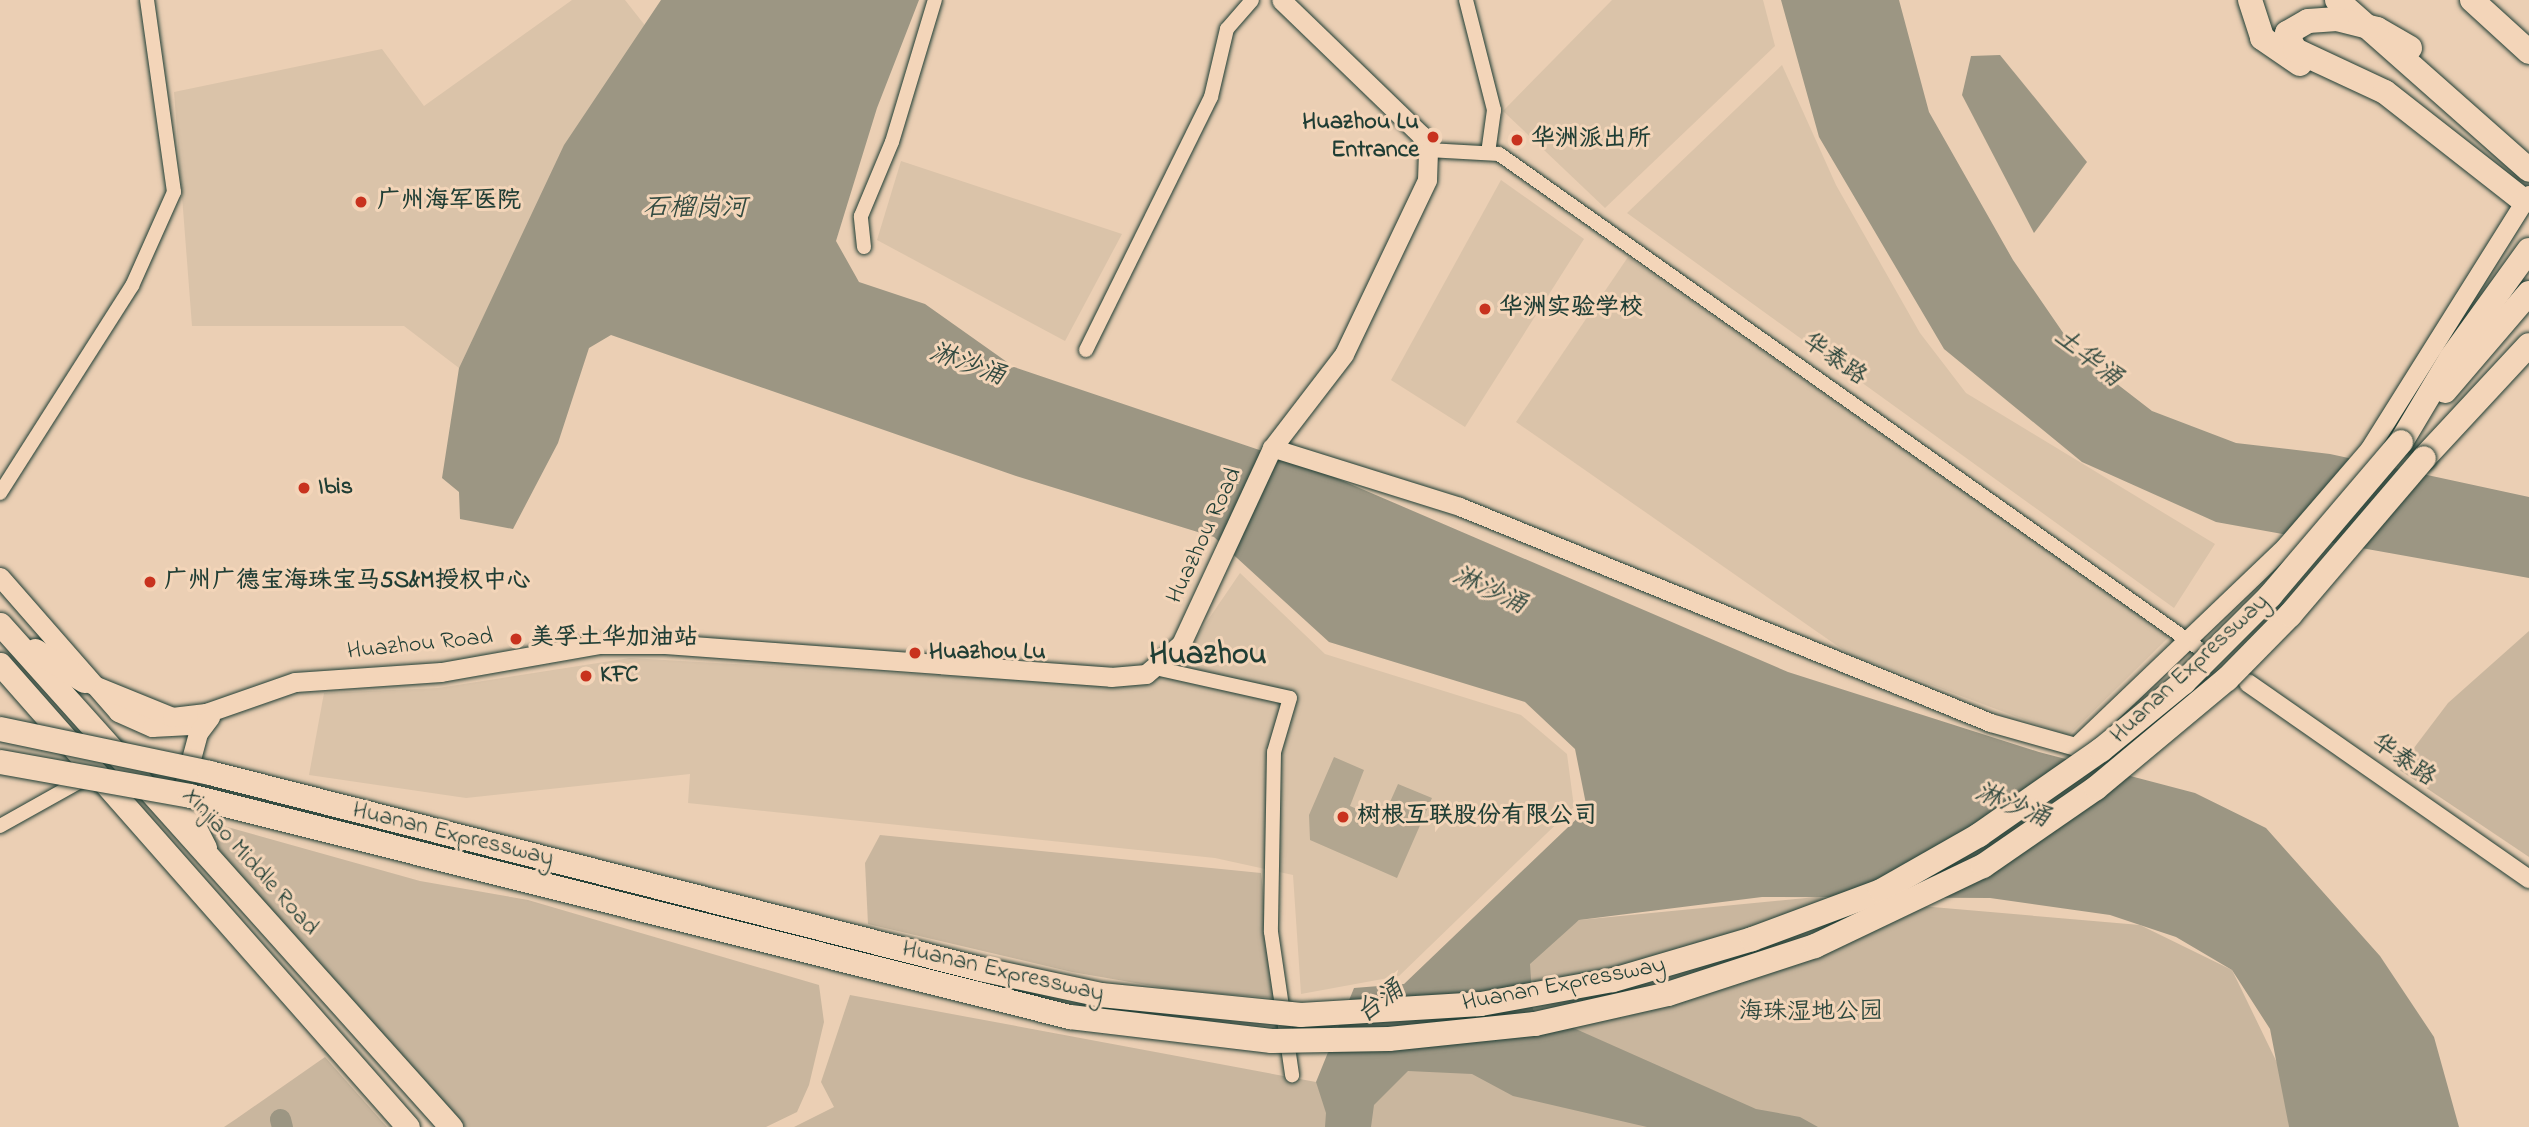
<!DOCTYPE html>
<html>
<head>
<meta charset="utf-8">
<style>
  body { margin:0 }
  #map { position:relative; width:2529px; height:1127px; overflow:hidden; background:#ebcfb4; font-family:"Indie Flower","LXGW WenKai TC",sans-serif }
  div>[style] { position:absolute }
  .built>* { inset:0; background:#dac3a9 }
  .green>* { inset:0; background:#c9b69e }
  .water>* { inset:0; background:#9c9683 }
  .river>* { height:21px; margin:-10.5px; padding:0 10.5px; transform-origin:10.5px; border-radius:10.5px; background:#9c9683 }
  .building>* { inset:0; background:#b2a690 }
  .roads { filter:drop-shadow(0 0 2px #1f3d34) drop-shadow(0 0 2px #1f3d34) }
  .minor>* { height:14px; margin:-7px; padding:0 7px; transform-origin:7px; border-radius:7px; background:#f3d5b9 }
  .tertiary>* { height:18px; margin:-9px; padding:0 9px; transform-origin:9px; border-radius:9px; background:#f3d5b9 }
  .secondary>* { height:19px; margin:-9.5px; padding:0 9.5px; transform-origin:9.5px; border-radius:9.5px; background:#f3d5b9 }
  .trunk>* { height:23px; margin:-11.5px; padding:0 11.5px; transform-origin:11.5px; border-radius:11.5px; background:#f3d5b9 }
  .motorway>* { height:24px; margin:-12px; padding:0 12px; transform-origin:12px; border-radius:12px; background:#f3d5b9 }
  .bridges { filter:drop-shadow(0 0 2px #1f3d34) drop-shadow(0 0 2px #1f3d34) }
  .motorway-bridge>* { height:24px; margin:-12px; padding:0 12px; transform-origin:12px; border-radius:12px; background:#f3d5b9 }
  .dots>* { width:19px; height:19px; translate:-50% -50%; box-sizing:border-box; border:4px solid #f3d5b9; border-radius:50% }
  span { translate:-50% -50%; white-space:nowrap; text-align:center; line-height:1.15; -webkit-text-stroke:6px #f3d5b9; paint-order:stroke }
  .poi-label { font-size:24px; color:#1f3d34; font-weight:700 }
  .right { translate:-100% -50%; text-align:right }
  .left { translate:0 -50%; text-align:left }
  .street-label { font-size:24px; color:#1f3d34 }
  .park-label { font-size:24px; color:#30493f }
  .water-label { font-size:26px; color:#324a40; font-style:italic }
  .district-label { font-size:32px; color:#1f3d34; font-weight:700 }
</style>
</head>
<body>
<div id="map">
  <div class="built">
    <i style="clip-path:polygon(572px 0,625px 0,647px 28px,563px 151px,459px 368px,404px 326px,192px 326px,174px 92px,382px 49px,424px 106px)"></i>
    <i style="clip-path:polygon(1612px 0,1763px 0,1775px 46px,1605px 208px,1503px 111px)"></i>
    <i style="clip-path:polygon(1782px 65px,1836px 185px,1920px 333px,1966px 393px,2215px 544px,2174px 608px,1627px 213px)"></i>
    <i style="clip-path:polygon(901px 161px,1122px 234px,1065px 341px,877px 240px)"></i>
    <i style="clip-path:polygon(1501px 180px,1584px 239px,1465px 427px,1391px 380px)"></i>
    <i style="clip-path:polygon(1628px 257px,2170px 636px,2068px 736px,1849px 654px,1516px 422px)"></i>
    <i style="clip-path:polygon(1240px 573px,1325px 654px,1521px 715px,1567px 754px,1574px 807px,1399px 976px,1301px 994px,1293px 875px,1215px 858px,688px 803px,690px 774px,466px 798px,309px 775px,324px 693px,438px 688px,630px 658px,1118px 686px,1152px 681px,1180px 661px)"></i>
  </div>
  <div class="green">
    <i style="clip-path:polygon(2529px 631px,2529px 857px,2398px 769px,2448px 703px)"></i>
    <i style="clip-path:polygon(224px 826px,420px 881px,528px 900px,819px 985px,824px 1022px,809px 1085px,797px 1112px,766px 1127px,465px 1127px,224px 857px,210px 836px,212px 828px)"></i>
    <i style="clip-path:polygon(880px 835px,1261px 873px,1275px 998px,1182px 991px,1072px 972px,868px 924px,865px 863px)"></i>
    <i style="clip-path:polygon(1816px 897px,2140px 925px,2232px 970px,2282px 1073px,2289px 1127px,794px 1127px,834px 1107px,821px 1082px,850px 995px,1316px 1082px,1380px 1077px,1579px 920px)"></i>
    <i style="clip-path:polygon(325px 1057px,387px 1127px,224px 1127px,236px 1119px)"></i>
  </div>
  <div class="water">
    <i style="clip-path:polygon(661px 0,919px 0,877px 108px,836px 241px,859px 282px,925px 304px,1014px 367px,1313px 468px,1788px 672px,2039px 752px,2195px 793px,2266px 828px,2380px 956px,2434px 1037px,2459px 1127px,2289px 1127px,2270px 1029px,2232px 970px,2176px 937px,2110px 915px,1990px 898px,1762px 897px,1579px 920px,1530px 964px,1533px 1010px,1756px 1109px,1800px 1117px,1818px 1127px,1647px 1127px,1513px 1096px,1472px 1074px,1408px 1071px,1374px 1105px,1371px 1127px,1325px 1127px,1326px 1113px,1316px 1082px,1354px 988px,1404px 984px,1587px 809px,1575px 749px,1525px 702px,1329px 642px,1214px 537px,1016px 476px,611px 335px,589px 348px,558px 443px,513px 529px,460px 519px,459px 492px,442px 478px,459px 368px,564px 145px)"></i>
    <i style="clip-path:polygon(1781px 0,1899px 0,1929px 112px,2013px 260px,2077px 353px,2152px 411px,2236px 443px,2330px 454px,2529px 497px,2529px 578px,2216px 522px,2082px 462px,1944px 349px,1819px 137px)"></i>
    <i style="clip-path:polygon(2000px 55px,2087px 162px,2034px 233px,1962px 95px,1971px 56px)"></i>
  </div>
  <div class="river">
    <i style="left:280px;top:1119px;width:8px;rotate:76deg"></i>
  </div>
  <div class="building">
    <i style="clip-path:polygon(1334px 757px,1364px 770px,1350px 806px,1382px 820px,1398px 784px,1432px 798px,1397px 878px,1310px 840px,1309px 815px)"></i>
  </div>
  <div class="roads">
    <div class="minor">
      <i style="left:1466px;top:0;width:114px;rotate:75.7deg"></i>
      <i style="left:1494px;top:110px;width:43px;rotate:97.9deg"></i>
      <i style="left:1428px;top:150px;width:71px;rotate:3.2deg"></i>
      <i style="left:1499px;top:154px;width:855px;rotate:35.23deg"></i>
      <i style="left:864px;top:247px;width:31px;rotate:-96deg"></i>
      <i style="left:861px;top:216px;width:80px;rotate:-67.3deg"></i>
      <i style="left:892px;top:142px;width:148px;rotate:-73.2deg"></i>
      <i style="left:1086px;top:350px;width:282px;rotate:-63.7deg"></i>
      <i style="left:1211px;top:97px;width:70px;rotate:-76.8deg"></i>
      <i style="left:1227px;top:29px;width:38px;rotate:-49deg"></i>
      <i style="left:0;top:493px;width:246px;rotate:-57.5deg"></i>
      <i style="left:132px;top:286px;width:103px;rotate:-65.9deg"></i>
      <i style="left:174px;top:192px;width:194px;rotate:-98deg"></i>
      <i style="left:1155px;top:668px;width:138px;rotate:12.5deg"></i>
      <i style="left:1290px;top:698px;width:56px;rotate:106.5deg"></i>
      <i style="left:1274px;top:752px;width:180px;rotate:91deg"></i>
      <i style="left:1271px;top:932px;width:145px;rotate:81.6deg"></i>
      <i style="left:0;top:826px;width:96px;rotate:-29.2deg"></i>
    </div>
    <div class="tertiary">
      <i style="left:1272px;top:448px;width:197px;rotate:17.4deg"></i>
      <i style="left:1460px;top:507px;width:573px;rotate:22.14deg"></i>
      <i style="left:1991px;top:723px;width:88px;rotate:15.8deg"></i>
      <i style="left:2076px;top:747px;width:291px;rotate:-43.7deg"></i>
      <i style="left:2286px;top:546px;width:127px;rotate:-49.2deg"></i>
      <i style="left:2369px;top:450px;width:301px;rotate:-57.9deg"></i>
      <i style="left:2248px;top:683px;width:343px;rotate:34.9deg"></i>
    </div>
    <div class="secondary">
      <i style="left:0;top:577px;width:179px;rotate:48.8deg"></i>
      <i style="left:118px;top:712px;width:37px;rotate:24deg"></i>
      <i style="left:152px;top:727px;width:38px;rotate:-3deg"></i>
      <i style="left:84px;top:681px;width:95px;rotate:22.2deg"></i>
      <i style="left:172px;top:717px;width:34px;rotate:-7deg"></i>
      <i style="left:206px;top:713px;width:94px;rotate:-19.2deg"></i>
      <i style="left:295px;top:682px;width:146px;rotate:-3.9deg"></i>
      <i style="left:441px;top:672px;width:160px;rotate:-10deg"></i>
      <i style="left:599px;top:644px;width:66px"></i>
      <i style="left:665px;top:644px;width:447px;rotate:4.2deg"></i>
      <i style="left:1111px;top:677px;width:35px;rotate:-5deg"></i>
      <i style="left:1146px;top:674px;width:46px;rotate:-40.6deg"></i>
      <i style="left:1181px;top:644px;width:216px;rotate:-65.1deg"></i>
      <i style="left:1272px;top:448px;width:118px;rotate:-52.5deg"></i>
      <i style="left:1344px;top:354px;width:193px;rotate:-64.5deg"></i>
      <i style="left:1427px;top:180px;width:30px;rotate:-88deg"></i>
      <i style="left:1428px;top:150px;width:17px;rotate:-115deg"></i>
      <i style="left:1421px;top:135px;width:194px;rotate:-136deg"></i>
      <i style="left:207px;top:847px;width:42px;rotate:-117.2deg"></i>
      <i style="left:188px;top:810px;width:25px;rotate:-99deg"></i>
      <i style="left:184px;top:785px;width:54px;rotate:-74.9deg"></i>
      <i style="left:198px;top:733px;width:20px;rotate:-53deg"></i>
    </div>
    <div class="trunk">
      <i style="left:0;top:624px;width:676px;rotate:48.12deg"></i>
      <i style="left:35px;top:650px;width:58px;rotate:32.3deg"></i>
      <i style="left:0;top:664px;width:617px;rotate:48.61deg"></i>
    </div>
    <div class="motorway">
      <i style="left:2250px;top:0;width:40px;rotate:72deg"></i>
      <i style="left:2262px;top:38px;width:46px;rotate:34.4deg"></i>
      <i style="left:2337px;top:0;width:256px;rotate:41.5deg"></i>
      <i style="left:2472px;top:0;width:77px;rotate:42.4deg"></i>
      <i style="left:2410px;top:48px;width:38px;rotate:-150deg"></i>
      <i style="left:2377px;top:29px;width:41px;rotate:-166deg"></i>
      <i style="left:2337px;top:19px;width:29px;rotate:176deg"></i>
      <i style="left:2308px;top:21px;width:24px;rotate:150deg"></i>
      <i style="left:2287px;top:33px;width:19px;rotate:65deg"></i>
      <i style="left:2295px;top:50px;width:99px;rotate:25deg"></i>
      <i style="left:2385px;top:92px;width:177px;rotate:38.1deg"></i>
      <i style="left:2445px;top:391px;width:129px;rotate:-49.4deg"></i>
      <i style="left:2401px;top:442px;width:98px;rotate:-59.2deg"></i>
      <i style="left:2451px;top:358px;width:133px;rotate:-54.2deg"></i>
      <i style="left:2424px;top:458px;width:154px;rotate:-47.1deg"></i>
    </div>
  </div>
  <div class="bridges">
    <div class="motorway-bridge">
      <i style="left:0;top:729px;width:215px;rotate:11.8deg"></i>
      <i style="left:210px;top:773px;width:795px;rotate:14.28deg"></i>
      <i style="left:980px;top:969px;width:124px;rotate:12.1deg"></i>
      <i style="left:1101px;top:995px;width:201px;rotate:5.7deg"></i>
      <i style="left:1301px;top:1015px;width:180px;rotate:-3.5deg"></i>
      <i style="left:1481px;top:1004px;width:134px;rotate:-10.3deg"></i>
      <i style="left:1613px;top:980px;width:145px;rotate:-16.4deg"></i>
      <i style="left:1752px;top:939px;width:138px;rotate:-20.4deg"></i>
      <i style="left:1881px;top:891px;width:113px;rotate:-29.7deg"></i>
      <i style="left:1979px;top:835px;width:149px;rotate:-34.9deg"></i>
      <i style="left:2101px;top:750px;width:107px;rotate:-39.3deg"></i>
      <i style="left:2184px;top:682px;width:122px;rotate:-45deg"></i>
      <i style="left:2270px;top:596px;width:202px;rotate:-49.6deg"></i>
      <i style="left:0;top:762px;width:193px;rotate:10.1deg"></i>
      <i style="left:190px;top:796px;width:907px;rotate:14.1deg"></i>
      <i style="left:1070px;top:1017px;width:203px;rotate:6.8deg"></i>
      <i style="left:1272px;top:1041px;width:117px;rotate:-1deg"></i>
      <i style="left:1389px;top:1039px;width:147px;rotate:-5.9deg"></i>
      <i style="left:1535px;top:1024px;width:136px;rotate:-12.7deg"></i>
      <i style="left:1668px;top:994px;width:155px;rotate:-18.1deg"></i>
      <i style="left:1815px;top:946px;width:186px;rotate:-25.5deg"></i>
      <i style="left:1983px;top:866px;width:137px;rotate:-34.6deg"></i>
      <i style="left:2096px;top:788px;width:170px;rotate:-39.8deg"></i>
      <i style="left:2227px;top:679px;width:90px;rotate:-45.5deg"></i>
      <i style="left:2290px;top:615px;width:206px;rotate:-49.5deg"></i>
    </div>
  </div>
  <div class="dots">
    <i style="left:1433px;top:137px;background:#c8321e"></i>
    <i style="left:1517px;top:140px;background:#c8321e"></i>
    <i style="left:361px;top:202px;background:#c8321e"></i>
    <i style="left:1485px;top:309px;background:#c8321e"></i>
    <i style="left:304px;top:488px;background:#c8321e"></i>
    <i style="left:150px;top:582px;background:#c8321e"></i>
    <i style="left:516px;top:639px;background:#c8321e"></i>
    <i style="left:915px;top:653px;background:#c8321e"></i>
    <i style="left:586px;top:676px;background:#c8321e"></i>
    <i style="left:1343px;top:817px;background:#c8321e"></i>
  </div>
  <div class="poi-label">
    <span class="right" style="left:1419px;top:137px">Huazhou Lu<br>Entrance</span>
    <span class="left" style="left:1531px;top:140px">华洲派出所</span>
    <span class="left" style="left:377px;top:202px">广州海军医院</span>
    <span class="left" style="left:1499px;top:309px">华洲实验学校</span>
    <span class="left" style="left:318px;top:488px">Ibis</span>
    <span class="left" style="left:164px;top:582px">广州广德宝海珠宝马5S&amp;M授权中心</span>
    <span class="left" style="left:530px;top:639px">美孚土华加油站</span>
    <span class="left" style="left:929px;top:653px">Huazhou Lu</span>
    <span class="left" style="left:600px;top:676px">KFC</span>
    <span class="left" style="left:1357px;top:817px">树根互联股份有限公司</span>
  </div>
  <div class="street-label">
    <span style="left:1834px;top:360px;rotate:35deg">华泰路</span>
    <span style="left:1205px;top:536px;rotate:-65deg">Huazhou Road</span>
    <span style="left:420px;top:645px;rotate:-6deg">Huazhou Road</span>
    <span style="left:2190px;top:669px;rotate:-43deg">Huanan Expressway</span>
    <span style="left:2403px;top:761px;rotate:35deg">华泰路</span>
    <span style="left:453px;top:835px;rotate:14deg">Huanan Expressway</span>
    <span style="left:250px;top:862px;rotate:48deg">Xinjiao Middle Road</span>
    <span style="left:1003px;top:972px;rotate:13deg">Huanan Expressway</span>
    <span style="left:1564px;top:985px;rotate:-11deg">Huanan Expressway</span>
  </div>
  <div class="park-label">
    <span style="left:1811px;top:1013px">海珠湿地公园</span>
  </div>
  <div class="water-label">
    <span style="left:695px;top:210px">石榴岗河</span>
    <span style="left:2087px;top:359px;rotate:38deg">土华涌</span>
    <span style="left:967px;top:366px;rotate:20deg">淋沙涌</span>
    <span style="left:1489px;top:592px;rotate:25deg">淋沙涌</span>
    <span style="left:2012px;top:807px;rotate:22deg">淋沙涌</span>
    <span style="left:1381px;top:1003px;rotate:-36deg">台涌</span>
  </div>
  <div class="district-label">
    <span style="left:1208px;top:656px">Huazhou</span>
  </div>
</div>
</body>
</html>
